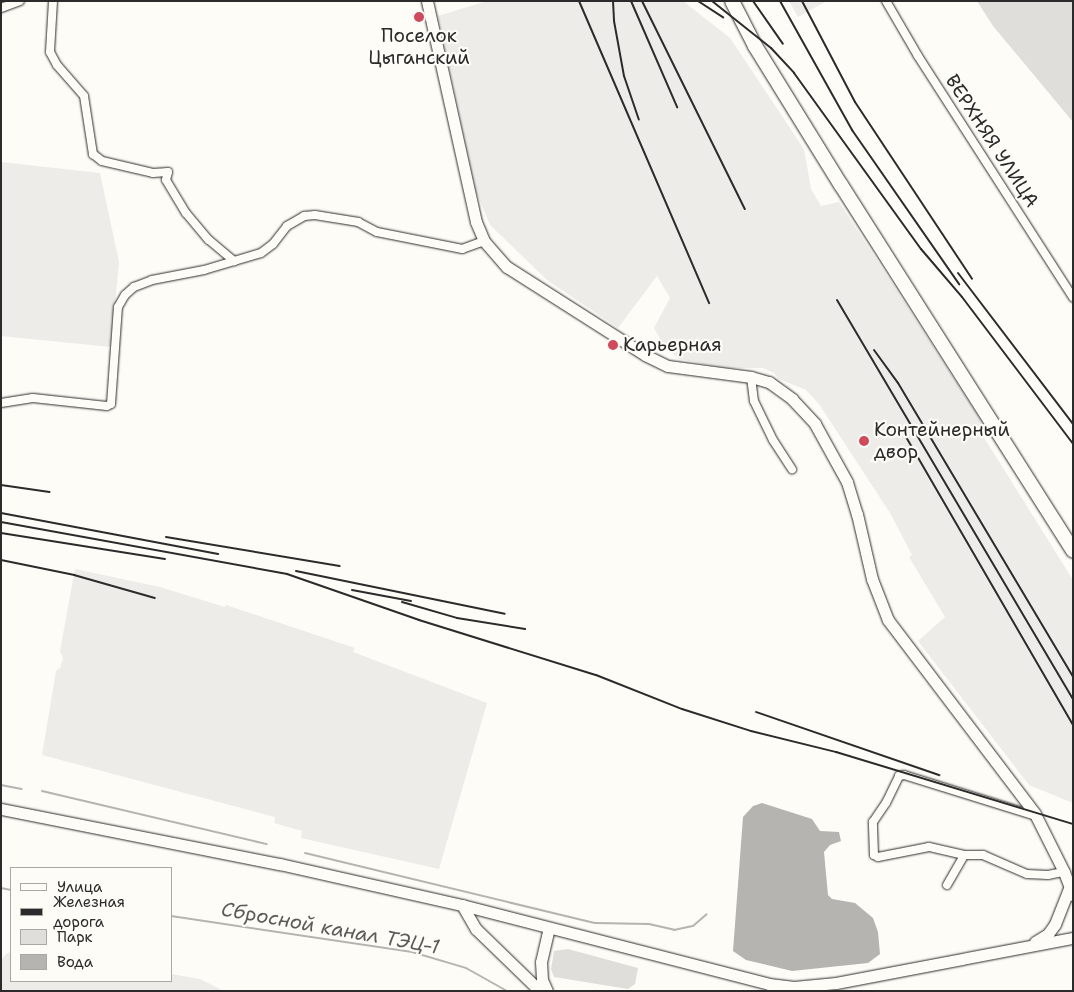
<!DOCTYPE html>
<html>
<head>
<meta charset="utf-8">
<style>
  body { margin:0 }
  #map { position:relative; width:1074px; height:992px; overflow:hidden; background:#fdfcf7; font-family:"Shantell Sans",sans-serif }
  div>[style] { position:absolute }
  .built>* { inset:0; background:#edece8 }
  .green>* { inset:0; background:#dfdeda }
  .water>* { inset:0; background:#b5b4b1 }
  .stream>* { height:2px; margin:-1px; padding:0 1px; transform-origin:1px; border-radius:1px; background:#b5b4b1 }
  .roads { filter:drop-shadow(0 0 1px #2b2b2b) drop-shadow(0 0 1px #2b2b2b) }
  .street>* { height:8px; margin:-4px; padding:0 4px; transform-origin:4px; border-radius:4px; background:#fdfcf7 }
  .secondary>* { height:11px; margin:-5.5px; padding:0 5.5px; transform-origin:5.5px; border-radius:5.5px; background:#fdfcf7 }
  .highway>* { height:14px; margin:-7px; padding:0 7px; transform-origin:7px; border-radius:7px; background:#fdfcf7 }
  .rail>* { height:2px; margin:-1px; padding:0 1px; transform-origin:1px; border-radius:1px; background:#2b2b2b }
  .dots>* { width:14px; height:14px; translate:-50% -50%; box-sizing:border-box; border:2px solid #fdfcf7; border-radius:50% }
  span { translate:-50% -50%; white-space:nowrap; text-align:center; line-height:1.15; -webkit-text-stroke:4.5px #fdfcf7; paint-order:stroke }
  .poi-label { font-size:19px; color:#2b2b2b }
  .left { translate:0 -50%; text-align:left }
  .street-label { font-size:19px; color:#2b2b2b }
  .water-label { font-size:20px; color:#5b5b5a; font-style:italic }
  .frame { position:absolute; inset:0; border:2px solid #2b2b2b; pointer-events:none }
  .legend { position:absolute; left:10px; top:867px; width:162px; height:115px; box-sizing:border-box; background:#fdfcf7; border:1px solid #a9a8a5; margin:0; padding:6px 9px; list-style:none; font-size:15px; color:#2b2b2b }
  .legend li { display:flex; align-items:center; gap:10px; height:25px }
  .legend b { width:25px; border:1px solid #a9a8a5 }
</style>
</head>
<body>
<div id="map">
  <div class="built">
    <i style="clip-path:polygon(487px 1px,683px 1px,730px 38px,804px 149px,811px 189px,821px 206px,839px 202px,983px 423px,978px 428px,1073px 580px,1073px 803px,1029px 785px,918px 641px,945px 617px,909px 557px,912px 555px,890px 513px,819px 404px,806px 390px,779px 379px,774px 373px,763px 368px,723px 368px,679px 359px,664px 346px,654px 328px,670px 298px,657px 276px,618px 328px,547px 280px,490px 225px,475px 189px,438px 16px)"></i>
    <i style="clip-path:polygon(789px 1px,827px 1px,798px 17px)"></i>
    <i style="clip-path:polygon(1px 162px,100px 173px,119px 262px,111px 347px,1px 336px)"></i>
    <i style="clip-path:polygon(75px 569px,160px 587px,225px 607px,226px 605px,355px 648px,353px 652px,487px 703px,439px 869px,301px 838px,302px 831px,274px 823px,275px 817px,271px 816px,42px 755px,56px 671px,60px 668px,63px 658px,60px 651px)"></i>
    <i style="clip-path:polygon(11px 952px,11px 981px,171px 981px,171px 974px,200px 979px,224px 991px,1px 991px,1px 960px,7px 953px)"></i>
  </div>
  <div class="green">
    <i style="clip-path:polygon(977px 1px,1073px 1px,1073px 122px,993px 26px)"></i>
    <i style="clip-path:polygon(568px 949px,638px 968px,635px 984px,628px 989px,554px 977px,551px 969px,554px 951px)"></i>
  </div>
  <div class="water">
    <i style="clip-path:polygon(762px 803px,812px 819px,820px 831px,839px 832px,841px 841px,830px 845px,824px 852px,828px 895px,832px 899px,855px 903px,873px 918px,878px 932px,880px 954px,868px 963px,792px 971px,746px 960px,733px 951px,743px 817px,753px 806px)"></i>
  </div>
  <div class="stream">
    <i style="left:1px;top:785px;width:21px;rotate:11deg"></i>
    <i style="left:42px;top:791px;width:231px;rotate:13.3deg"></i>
    <i style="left:305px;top:853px;width:298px;rotate:13.6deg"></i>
    <i style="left:595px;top:923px;width:54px;rotate:1.1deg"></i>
    <i style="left:649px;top:924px;width:26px;rotate:13deg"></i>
    <i style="left:674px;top:930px;width:19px;rotate:-12deg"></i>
    <i style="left:693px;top:926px;width:18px;rotate:-41deg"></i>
    <i style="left:1px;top:888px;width:10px;rotate:11deg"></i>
    <i style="left:171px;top:916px;width:244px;rotate:8.5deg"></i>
    <i style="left:412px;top:952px;width:56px;rotate:16.5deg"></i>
    <i style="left:466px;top:968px;width:47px;rotate:29.3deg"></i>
  </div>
  <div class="roads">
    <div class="street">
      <i style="left:53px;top:1px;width:51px;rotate:93.4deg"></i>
      <i style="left:50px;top:52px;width:15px;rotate:62deg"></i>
      <i style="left:57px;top:65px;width:41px;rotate:48.9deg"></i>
      <i style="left:84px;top:96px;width:59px;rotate:81.2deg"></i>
      <i style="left:93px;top:154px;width:11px;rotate:38deg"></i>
      <i style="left:102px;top:161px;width:52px;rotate:13.2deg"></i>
      <i style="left:153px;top:173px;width:15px;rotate:-4deg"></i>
      <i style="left:168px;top:172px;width:8px;rotate:104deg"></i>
      <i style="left:166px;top:180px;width:39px;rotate:59deg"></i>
      <i style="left:186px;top:213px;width:35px;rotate:50deg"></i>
      <i style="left:209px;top:240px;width:33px;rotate:40deg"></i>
      <i style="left:886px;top:1px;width:64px;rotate:59.8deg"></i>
      <i style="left:918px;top:56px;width:287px;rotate:57.3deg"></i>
      <i style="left:1px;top:8px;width:20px;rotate:-20deg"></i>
      <i style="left:751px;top:377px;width:24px;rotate:83deg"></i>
      <i style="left:754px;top:401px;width:43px;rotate:64deg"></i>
      <i style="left:773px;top:440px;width:35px;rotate:57deg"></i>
      <i style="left:1px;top:403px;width:32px;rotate:-9deg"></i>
      <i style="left:33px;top:398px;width:74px;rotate:6.2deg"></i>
      <i style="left:107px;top:406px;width:4px;rotate:-27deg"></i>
      <i style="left:111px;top:404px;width:97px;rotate:-85.9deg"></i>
      <i style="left:118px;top:307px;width:14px;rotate:-60deg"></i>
      <i style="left:125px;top:295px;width:12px;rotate:-42deg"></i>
      <i style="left:134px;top:287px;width:19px;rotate:-21deg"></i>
      <i style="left:152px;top:280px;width:53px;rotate:-10.9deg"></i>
      <i style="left:204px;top:270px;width:59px;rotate:-16.6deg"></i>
      <i style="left:261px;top:253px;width:15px;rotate:-37deg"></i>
      <i style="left:273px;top:244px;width:23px;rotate:-52deg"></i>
      <i style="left:287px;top:226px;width:20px;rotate:-30deg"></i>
      <i style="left:304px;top:216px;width:11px;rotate:-5deg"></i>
      <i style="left:315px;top:215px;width:44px;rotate:9.2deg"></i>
      <i style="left:358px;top:222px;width:21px;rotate:28deg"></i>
      <i style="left:377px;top:232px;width:87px;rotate:11.3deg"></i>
      <i style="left:462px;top:249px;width:23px;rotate:-20deg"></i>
      <i style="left:964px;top:855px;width:36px;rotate:-167deg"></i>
      <i style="left:929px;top:847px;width:52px;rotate:168.9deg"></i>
      <i style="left:878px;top:857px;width:4px;rotate:-153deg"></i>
      <i style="left:874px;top:855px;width:33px;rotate:-92deg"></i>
      <i style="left:873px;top:822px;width:23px;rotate:-56deg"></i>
      <i style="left:886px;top:803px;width:30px;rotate:-64deg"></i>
      <i style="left:899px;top:776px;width:5px;rotate:-11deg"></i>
      <i style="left:904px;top:775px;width:138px;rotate:17.3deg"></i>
      <i style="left:947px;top:885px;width:34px;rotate:-60deg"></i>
      <i style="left:964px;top:855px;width:19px"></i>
      <i style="left:983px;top:855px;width:48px;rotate:23.4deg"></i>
      <i style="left:1027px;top:874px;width:21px;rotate:3deg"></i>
      <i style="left:1048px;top:875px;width:16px;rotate:-11deg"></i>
    </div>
    <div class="secondary">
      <i style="left:427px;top:1px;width:226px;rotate:77.5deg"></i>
      <i style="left:476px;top:222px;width:21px;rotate:67deg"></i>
      <i style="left:484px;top:241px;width:35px;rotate:49deg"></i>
      <i style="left:507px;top:267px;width:164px;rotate:32.5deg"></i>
      <i style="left:645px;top:355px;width:25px;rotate:26deg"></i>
      <i style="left:668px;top:366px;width:84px;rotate:7.5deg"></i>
      <i style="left:751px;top:377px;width:19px;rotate:16deg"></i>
      <i style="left:769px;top:382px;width:29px;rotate:36deg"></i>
      <i style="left:792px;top:399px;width:34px;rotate:47deg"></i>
      <i style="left:815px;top:424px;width:66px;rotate:61.1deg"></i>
      <i style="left:847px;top:482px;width:34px;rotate:73deg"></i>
      <i style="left:857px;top:514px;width:67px;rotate:77deg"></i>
      <i style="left:872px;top:579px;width:44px;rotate:68.7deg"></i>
      <i style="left:888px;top:620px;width:243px;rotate:52.8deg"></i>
      <i style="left:1035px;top:814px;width:65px;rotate:63.4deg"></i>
      <i style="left:1064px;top:872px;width:25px;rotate:69deg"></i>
      <i style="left:1px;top:809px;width:284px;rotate:11.2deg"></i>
      <i style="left:280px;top:864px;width:187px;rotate:12.7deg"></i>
      <i style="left:462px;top:905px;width:317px;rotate:14.4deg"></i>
      <i style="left:769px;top:984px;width:25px;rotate:7deg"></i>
      <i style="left:794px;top:987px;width:42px;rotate:-5.4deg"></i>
      <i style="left:836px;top:983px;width:241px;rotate:-10.8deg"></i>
      <i style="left:462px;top:905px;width:28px;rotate:60deg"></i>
      <i style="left:476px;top:929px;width:89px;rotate:44.1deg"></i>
      <i style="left:1035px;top:942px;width:15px;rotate:-32deg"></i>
      <i style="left:1048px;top:934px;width:12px;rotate:-55deg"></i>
      <i style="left:1055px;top:924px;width:41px;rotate:-68.5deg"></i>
      <i style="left:547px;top:991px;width:12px;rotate:-114deg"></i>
      <i style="left:542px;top:980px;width:18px;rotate:-93deg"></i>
      <i style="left:541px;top:962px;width:35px;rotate:-77deg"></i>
    </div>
    <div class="highway">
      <i style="left:732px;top:1px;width:51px;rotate:62.9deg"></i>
      <i style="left:755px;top:46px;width:163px;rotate:58.3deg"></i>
      <i style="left:841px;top:185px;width:433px;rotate:57.6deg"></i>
    </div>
  </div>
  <div class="rail">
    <i style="left:579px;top:1px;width:329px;rotate:66.7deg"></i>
    <i style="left:613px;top:1px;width:20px;rotate:87deg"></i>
    <i style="left:614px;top:21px;width:56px;rotate:79.7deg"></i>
    <i style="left:624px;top:76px;width:46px;rotate:71.2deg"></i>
    <i style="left:631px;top:1px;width:116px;rotate:66.5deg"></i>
    <i style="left:642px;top:1px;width:232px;rotate:63.7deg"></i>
    <i style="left:698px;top:1px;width:30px;rotate:33deg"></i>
    <i style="left:712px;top:1px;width:75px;rotate:38.5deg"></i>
    <i style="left:771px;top:48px;width:34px;rotate:47deg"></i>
    <i style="left:794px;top:73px;width:217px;rotate:54.2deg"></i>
    <i style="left:921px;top:249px;width:63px;rotate:49.5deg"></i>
    <i style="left:962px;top:297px;width:184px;rotate:52.9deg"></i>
    <i style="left:753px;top:1px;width:52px;rotate:55.1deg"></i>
    <i style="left:780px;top:1px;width:148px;rotate:60.8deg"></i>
    <i style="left:852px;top:130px;width:188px;rotate:55.2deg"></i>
    <i style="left:802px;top:1px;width:114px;rotate:62.3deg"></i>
    <i style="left:855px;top:102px;width:212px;rotate:56.5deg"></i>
    <i style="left:958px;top:273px;width:190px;rotate:52.7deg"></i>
    <i style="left:837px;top:300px;width:464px;rotate:59.4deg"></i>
    <i style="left:874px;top:350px;width:41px;rotate:54deg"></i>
    <i style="left:898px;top:383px;width:341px;rotate:59.2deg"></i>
    <i style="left:902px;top:430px;width:341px;rotate:59.9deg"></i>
    <i style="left:1px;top:485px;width:49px;rotate:8.1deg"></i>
    <i style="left:1px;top:513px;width:221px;rotate:10.7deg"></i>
    <i style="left:1px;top:522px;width:291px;rotate:10.3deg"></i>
    <i style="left:287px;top:574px;width:140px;rotate:19.2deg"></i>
    <i style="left:419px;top:620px;width:185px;rotate:17.3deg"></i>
    <i style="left:596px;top:675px;width:92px;rotate:21.6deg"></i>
    <i style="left:682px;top:709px;width:72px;rotate:17.7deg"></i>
    <i style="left:751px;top:731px;width:88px;rotate:13.9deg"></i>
    <i style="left:836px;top:752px;width:248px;rotate:16.9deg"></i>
    <i style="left:1px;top:533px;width:166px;rotate:9deg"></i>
    <i style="left:166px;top:537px;width:176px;rotate:9.5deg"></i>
    <i style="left:1px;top:560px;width:75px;rotate:11.6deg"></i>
    <i style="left:74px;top:575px;width:84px;rotate:15.9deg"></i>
    <i style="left:296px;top:571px;width:213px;rotate:11.6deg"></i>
    <i style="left:352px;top:590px;width:60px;rotate:10.6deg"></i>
    <i style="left:402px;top:602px;width:57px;rotate:16.2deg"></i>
    <i style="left:457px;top:618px;width:69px;rotate:9.2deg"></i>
    <i style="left:756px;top:712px;width:194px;rotate:19deg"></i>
  </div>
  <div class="dots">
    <i style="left:419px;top:17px;background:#d1495b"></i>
    <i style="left:613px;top:345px;background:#d1495b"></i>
    <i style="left:864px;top:441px;background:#d1495b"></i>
  </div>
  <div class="poi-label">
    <span style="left:419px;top:47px">Поселок<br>Цыганский</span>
    <span class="left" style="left:623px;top:345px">Карьерная</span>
    <span class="left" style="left:874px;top:441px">Контейнерный<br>двор</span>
  </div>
  <div class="street-label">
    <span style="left:992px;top:141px;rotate:57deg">ВЕРХНЯЯ УЛИЦА</span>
  </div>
  <div class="water-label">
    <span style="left:330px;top:928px;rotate:10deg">Сбросной канал ТЭЦ-1</span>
  </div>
  <div class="frame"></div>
  <ul class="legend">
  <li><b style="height:6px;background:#fdfcf7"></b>Улица</li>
  <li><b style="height:6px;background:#2b2b2b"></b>Железная дорога</li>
  <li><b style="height:14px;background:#dfdeda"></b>Парк</li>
  <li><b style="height:14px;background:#b5b4b1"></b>Вода</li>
  </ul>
</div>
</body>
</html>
